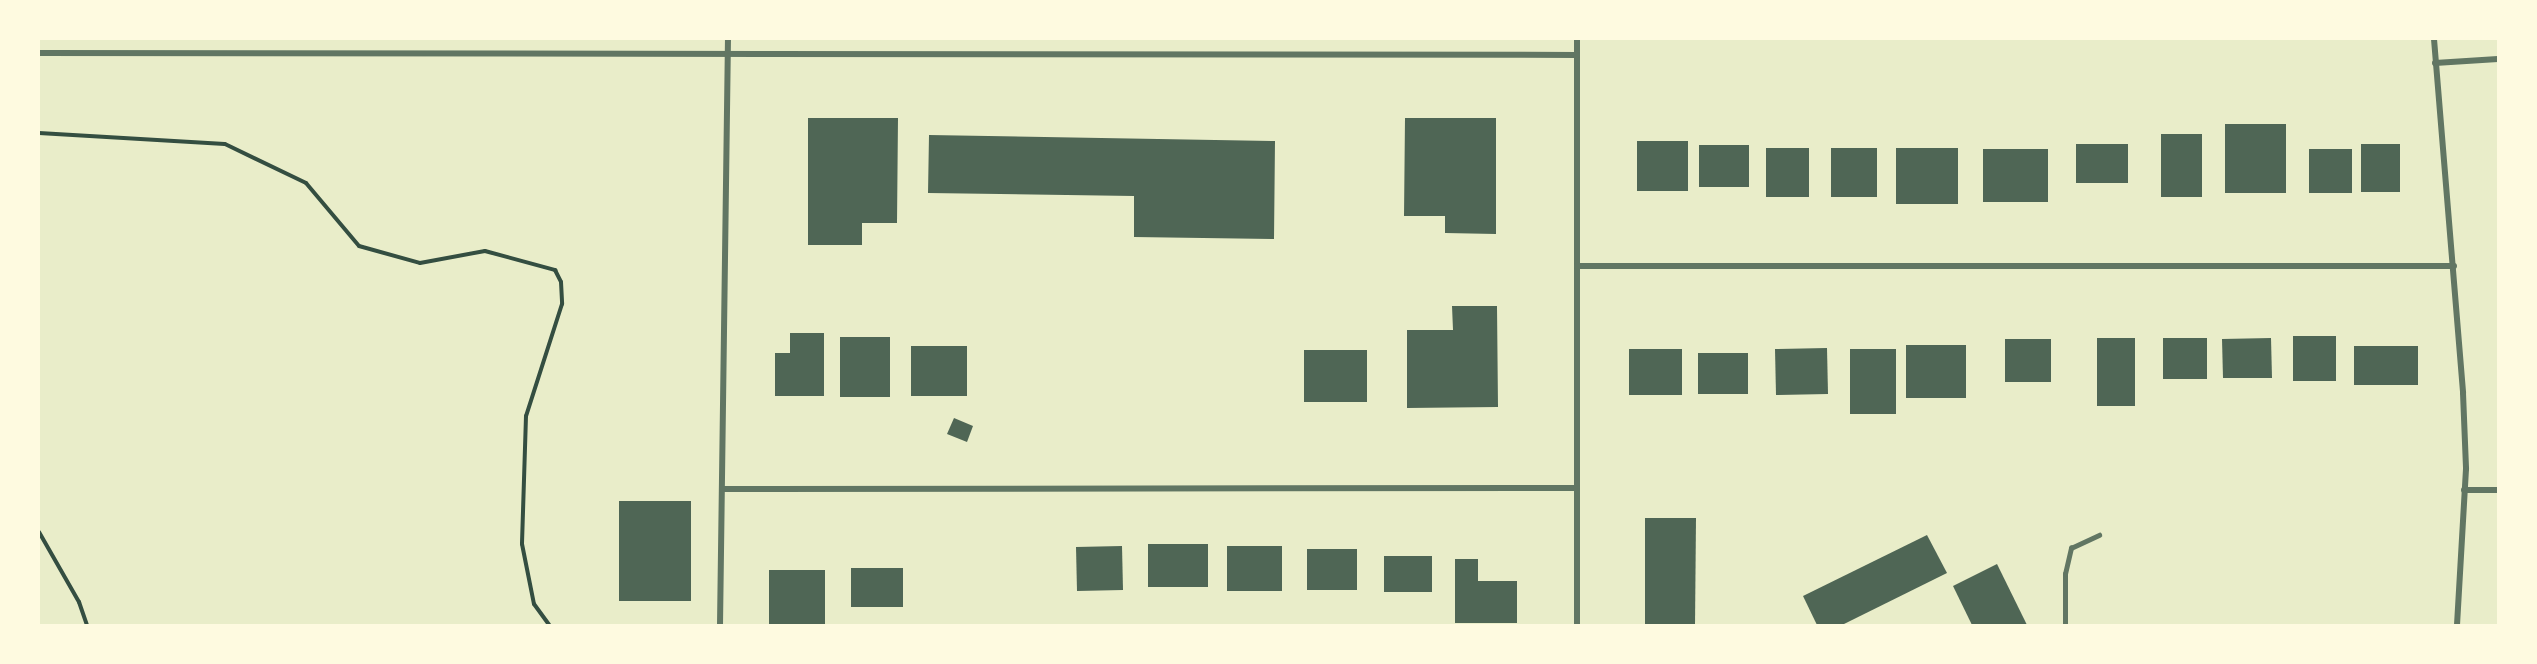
<!DOCTYPE html>
<html>
<head>
<meta charset="utf-8">
<style>
  body { margin:0 }
  #map { position:relative; width:2537px; height:664px; overflow:hidden; background:#e9edc9; font-family:"Varela Round",sans-serif }
  div>[style] { position:absolute }
  .building>* { inset:0; background:#4f6655 }
  .path>* { height:4px; margin:-2px; padding:0 2px; transform-origin:2px; border-radius:2px; background:#344e41 }
  .service>* { height:4.5px; margin:-2.25px; padding:0 2.25px; transform-origin:2.25px; border-radius:2.25px; background:#617663 }
  .minor>* { height:6px; margin:-3px; padding:0 3px; transform-origin:3px; border-radius:3px; background:#617663 }
  span { translate:-50% -50%; white-space:nowrap; text-align:center; line-height:1.15; -webkit-text-stroke:6px #fefae0; paint-order:stroke }
  .frame { position:absolute; inset:0; border:40px solid #fefae0; pointer-events:none }
</style>
</head>
<body>
<div id="map">
  <div class="building">
    <i style="clip-path:polygon(808px 118px,898px 118px,897px 223px,862px 223px,862px 245px,808px 245px)"></i>
    <i style="clip-path:polygon(1405px 118px,1496px 118px,1496px 234px,1445px 233px,1445px 216px,1404px 216px)"></i>
    <i style="clip-path:polygon(2225px 124px,2286px 124px,2286px 193px,2225px 193px)"></i>
    <i style="clip-path:polygon(2161px 134px,2202px 134px,2202px 197px,2161px 197px)"></i>
    <i style="clip-path:polygon(929px 135px,1275px 141px,1274px 239px,1134px 237px,1134px 196px,928px 193px)"></i>
    <i style="clip-path:polygon(1637px 141px,1688px 141px,1688px 191px,1637px 191px)"></i>
    <i style="clip-path:polygon(2076px 144px,2128px 144px,2128px 183px,2076px 183px)"></i>
    <i style="clip-path:polygon(2361px 144px,2400px 144px,2400px 192px,2361px 192px)"></i>
    <i style="clip-path:polygon(1699px 145px,1749px 145px,1749px 187px,1699px 187px)"></i>
    <i style="clip-path:polygon(1766px 148px,1809px 148px,1809px 197px,1766px 197px)"></i>
    <i style="clip-path:polygon(1831px 148px,1877px 148px,1877px 197px,1831px 197px)"></i>
    <i style="clip-path:polygon(1896px 148px,1958px 148px,1958px 204px,1896px 204px)"></i>
    <i style="clip-path:polygon(1983px 149px,2048px 149px,2048px 202px,1983px 202px)"></i>
    <i style="clip-path:polygon(2309px 149px,2352px 149px,2352px 193px,2309px 193px)"></i>
    <i style="clip-path:polygon(1452px 306px,1497px 306px,1498px 407px,1407px 408px,1407px 330px,1453px 330px)"></i>
    <i style="clip-path:polygon(790px 333px,824px 333px,824px 396px,775px 396px,775px 353px,790px 353px)"></i>
    <i style="clip-path:polygon(2293px 336px,2336px 336px,2336px 381px,2293px 381px)"></i>
    <i style="clip-path:polygon(840px 337px,890px 337px,890px 397px,840px 397px)"></i>
    <i style="clip-path:polygon(2097px 338px,2135px 338px,2135px 406px,2097px 406px)"></i>
    <i style="clip-path:polygon(2163px 338px,2207px 338px,2207px 379px,2163px 379px)"></i>
    <i style="clip-path:polygon(2271px 338px,2272px 378px,2223px 378px,2222px 339px)"></i>
    <i style="clip-path:polygon(2005px 339px,2051px 339px,2051px 382px,2005px 382px)"></i>
    <i style="clip-path:polygon(1906px 345px,1966px 345px,1966px 398px,1906px 398px)"></i>
    <i style="clip-path:polygon(911px 346px,967px 346px,967px 396px,911px 396px)"></i>
    <i style="clip-path:polygon(2354px 346px,2418px 346px,2418px 385px,2354px 385px)"></i>
    <i style="clip-path:polygon(1827px 348px,1828px 394px,1776px 395px,1775px 349px)"></i>
    <i style="clip-path:polygon(1629px 349px,1682px 349px,1682px 395px,1629px 395px)"></i>
    <i style="clip-path:polygon(1850px 349px,1896px 349px,1896px 414px,1850px 414px)"></i>
    <i style="clip-path:polygon(1304px 350px,1367px 350px,1367px 402px,1304px 402px)"></i>
    <i style="clip-path:polygon(1698px 353px,1748px 353px,1748px 394px,1698px 394px)"></i>
    <i style="clip-path:polygon(954px 418px,973px 426px,967px 442px,947px 434px)"></i>
    <i style="clip-path:polygon(619px 501px,691px 501px,691px 601px,619px 601px)"></i>
    <i style="clip-path:polygon(1645px 518px,1696px 518px,1695px 625px,1645px 625px)"></i>
    <i style="clip-path:polygon(1927px 535px,1947px 573px,1842px 625px,1817px 625px,1803px 596px)"></i>
    <i style="clip-path:polygon(1148px 544px,1208px 544px,1208px 587px,1148px 587px)"></i>
    <i style="clip-path:polygon(1122px 546px,1123px 590px,1077px 591px,1076px 547px)"></i>
    <i style="clip-path:polygon(1227px 546px,1282px 546px,1282px 591px,1227px 591px)"></i>
    <i style="clip-path:polygon(1307px 549px,1357px 549px,1357px 590px,1307px 590px)"></i>
    <i style="clip-path:polygon(1384px 556px,1432px 556px,1432px 592px,1384px 592px)"></i>
    <i style="clip-path:polygon(1455px 559px,1478px 559px,1478px 581px,1517px 581px,1517px 623px,1455px 623px)"></i>
    <i style="clip-path:polygon(1997px 564px,2027px 625px,1972px 625px,1953px 586px)"></i>
    <i style="clip-path:polygon(851px 568px,903px 568px,903px 607px,851px 607px)"></i>
    <i style="clip-path:polygon(769px 570px,825px 570px,825px 625px,769px 625px)"></i>
  </div>
  <div class="path">
    <i style="left:39px;top:133px;width:186px;rotate:3.4deg"></i>
    <i style="left:225px;top:144px;width:90px;rotate:25.7deg"></i>
    <i style="left:306px;top:183px;width:82px;rotate:49.9deg"></i>
    <i style="left:359px;top:246px;width:63px;rotate:15.6deg"></i>
    <i style="left:420px;top:263px;width:66px;rotate:-10.5deg"></i>
    <i style="left:485px;top:251px;width:73px;rotate:15.2deg"></i>
    <i style="left:555px;top:270px;width:13px;rotate:63deg"></i>
    <i style="left:561px;top:282px;width:22px;rotate:87deg"></i>
    <i style="left:562px;top:304px;width:118px;rotate:107.8deg"></i>
    <i style="left:526px;top:416px;width:128px;rotate:91.8deg"></i>
    <i style="left:522px;top:544px;width:61px;rotate:78.7deg"></i>
    <i style="left:534px;top:604px;width:26px;rotate:54deg"></i>
    <i style="left:39px;top:532px;width:81px;rotate:60.3deg"></i>
    <i style="left:79px;top:602px;width:24px;rotate:71deg"></i>
  </div>
  <div class="service">
    <i style="left:2065px;top:625px;width:51px;rotate:-90deg"></i>
    <i style="left:2065px;top:574px;width:27px;rotate:-77deg"></i>
    <i style="left:2071px;top:548px;width:31px;rotate:-25deg"></i>
  </div>
  <div class="minor">
    <i style="left:1577px;top:39px;width:586px;rotate:90deg"></i>
    <i style="left:2434px;top:39px;width:355px;rotate:85.3deg"></i>
    <i style="left:2463px;top:393px;width:76px;rotate:87.7deg"></i>
    <i style="left:2466px;top:469px;width:156px;rotate:93.3deg"></i>
    <i style="left:39px;top:53px;width:1538px;rotate:0.07deg"></i>
    <i style="left:2435px;top:63px;width:63px;rotate:-3.6deg"></i>
    <i style="left:1577px;top:266px;width:877px"></i>
    <i style="left:722px;top:489px;width:855px;rotate:-0.07deg"></i>
    <i style="left:2464px;top:490px;width:34px"></i>
    <i style="left:720px;top:625px;width:586px;rotate:-89.22deg"></i>
  </div>
  <div class="frame"></div>
</div>
</body>
</html>
